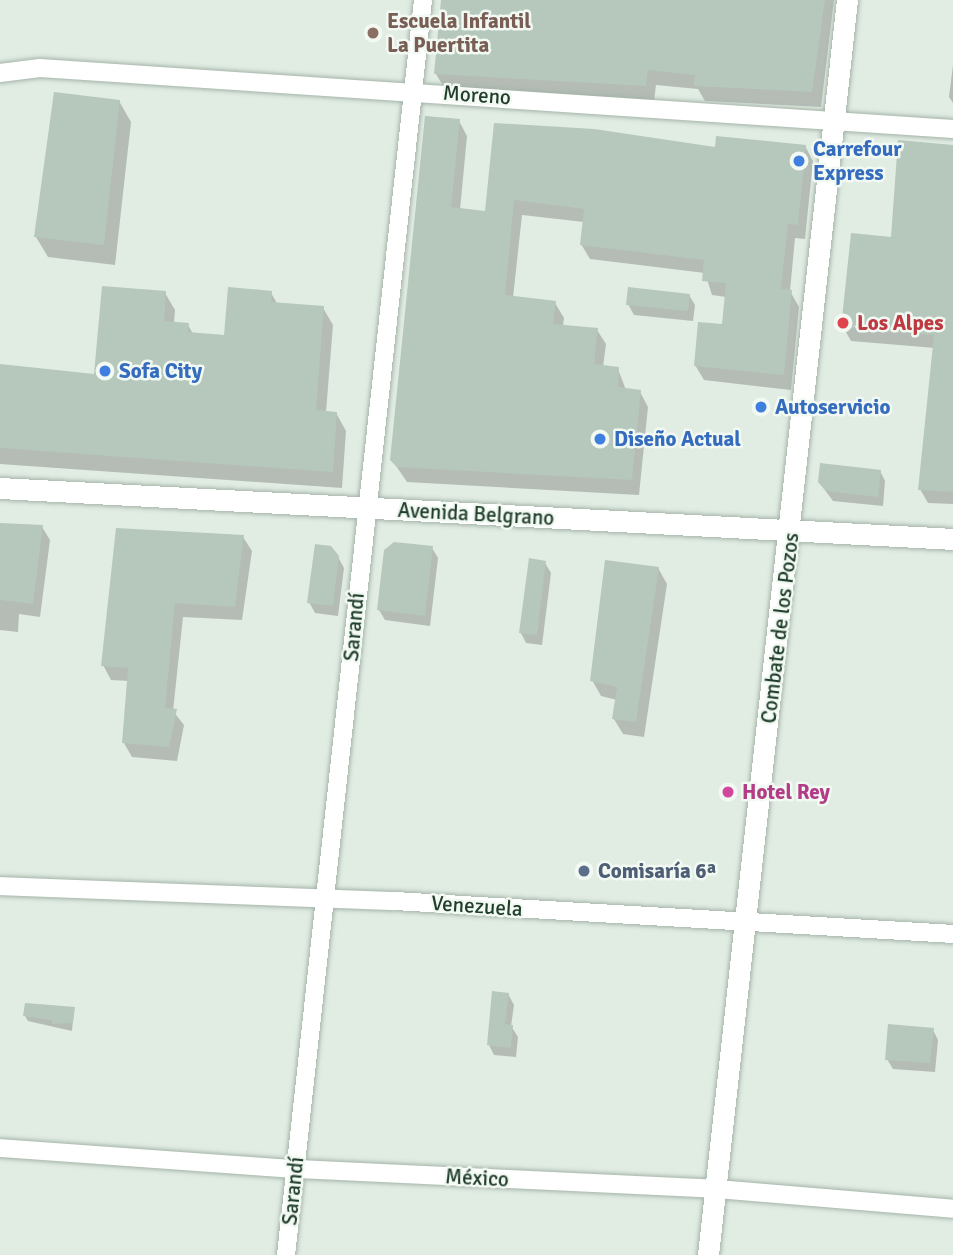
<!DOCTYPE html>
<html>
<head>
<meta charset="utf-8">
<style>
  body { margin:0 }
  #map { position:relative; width:953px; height:1255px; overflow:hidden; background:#e1ece3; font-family:Signika,sans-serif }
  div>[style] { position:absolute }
  .shadow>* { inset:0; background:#0003 }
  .building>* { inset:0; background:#b6c7bb }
  .roads { filter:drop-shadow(0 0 2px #a4b4a8) drop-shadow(0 0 2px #a4b4a8) }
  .street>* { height:18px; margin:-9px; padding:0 9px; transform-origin:9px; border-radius:9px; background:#fff }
  .secondary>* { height:21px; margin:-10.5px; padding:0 10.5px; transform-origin:10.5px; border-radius:10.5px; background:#fff }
  .dots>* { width:19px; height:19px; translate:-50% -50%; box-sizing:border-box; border:4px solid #f2f9f3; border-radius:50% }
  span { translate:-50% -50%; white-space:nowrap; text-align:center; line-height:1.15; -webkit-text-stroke:5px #f2f9f3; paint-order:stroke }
  .education-label { font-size:21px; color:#785e54; font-weight:700 }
  .left { translate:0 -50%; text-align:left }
  .street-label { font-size:21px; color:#213e2b }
  .shop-label { font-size:21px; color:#366cbe; font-weight:700 }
  .health-label { font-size:21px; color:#be3a42; font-weight:700 }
  .hotel-label { font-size:21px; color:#b23c85; font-weight:700 }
  .service-label { font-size:21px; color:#4e5e75; font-weight:700 }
</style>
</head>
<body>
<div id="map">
  <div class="shadow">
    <i style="clip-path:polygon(443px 0,834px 0,821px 107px,705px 101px,698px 89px,656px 85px,654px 101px,445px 89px,436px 74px)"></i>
    <i style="clip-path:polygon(953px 65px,953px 103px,949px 97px)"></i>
    <i style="clip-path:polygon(119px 101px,131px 122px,115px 265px,48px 257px,36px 237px)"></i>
    <i style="clip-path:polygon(459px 121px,467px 136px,460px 210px,487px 213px,496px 125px,717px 149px,805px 146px,813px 161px,805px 239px,795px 238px,790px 291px,799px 307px,791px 390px,704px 380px,695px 365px,723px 326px,726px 297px,712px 295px,705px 273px,590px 259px,581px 244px,584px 222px,522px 215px,513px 298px,555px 303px,564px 318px,563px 326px,597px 330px,606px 344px,603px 367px,618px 369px,626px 390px,640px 392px,648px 407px,639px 495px,407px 482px,392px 460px)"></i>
    <i style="clip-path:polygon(953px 146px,953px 504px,928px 503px,920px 489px,935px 348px,851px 341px,843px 327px)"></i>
    <i style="clip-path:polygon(165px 293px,175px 310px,174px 323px,188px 325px,193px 334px,225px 337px,271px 293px,278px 305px,323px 308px,333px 325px,326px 412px,336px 413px,346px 431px,342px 488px,0 464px,0 365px,96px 376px)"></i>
    <i style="clip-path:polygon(689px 295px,695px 305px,693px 321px,634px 315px,628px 304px)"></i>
    <i style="clip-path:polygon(880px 471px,885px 481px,883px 506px,833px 501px,819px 482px)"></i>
    <i style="clip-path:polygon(42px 527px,50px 540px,40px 617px,19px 614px,18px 632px,0 630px,0 532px)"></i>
    <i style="clip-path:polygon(243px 537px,252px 551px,242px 620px,183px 617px,173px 711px,184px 725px,177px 761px,132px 757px,124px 743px,129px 681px,111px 680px,103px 665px)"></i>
    <i style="clip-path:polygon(432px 548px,438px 558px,430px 626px,385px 620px,379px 610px)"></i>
    <i style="clip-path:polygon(338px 557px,344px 568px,338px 616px,315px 613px,309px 602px)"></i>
    <i style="clip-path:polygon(545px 563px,551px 573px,542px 645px,526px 643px,521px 633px)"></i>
    <i style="clip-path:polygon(658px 568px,667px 584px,644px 737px,623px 734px,614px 719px,617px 700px,601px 696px,592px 680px)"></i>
    <i style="clip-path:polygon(508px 994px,514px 1005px,511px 1026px,518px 1037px,516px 1057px,494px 1055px,489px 1045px)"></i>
    <i style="clip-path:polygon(74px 1008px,72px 1031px,28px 1021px,25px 1016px)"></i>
    <i style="clip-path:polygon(933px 1030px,938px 1040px,935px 1072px,893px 1069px,887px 1059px)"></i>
  </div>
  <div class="building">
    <i style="clip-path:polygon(441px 0,825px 0,812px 92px,694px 86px,695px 75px,648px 70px,646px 86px,434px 74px)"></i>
    <i style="clip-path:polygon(54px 92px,120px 100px,104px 245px,34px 237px)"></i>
    <i style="clip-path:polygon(425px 116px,460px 119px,451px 207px,485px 211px,494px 123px,594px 129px,715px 147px,716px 136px,806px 145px,798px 225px,788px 224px,781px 289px,792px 290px,784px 375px,694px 366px,698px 322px,722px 324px,726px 283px,702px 281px,704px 260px,580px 245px,584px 209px,514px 200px,505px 295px,556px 301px,553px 324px,598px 328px,594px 364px,619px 367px,618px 387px,641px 390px,632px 480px,397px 467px,390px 460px)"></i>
    <i style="clip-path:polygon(898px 140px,953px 145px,953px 492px,918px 490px,934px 335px,841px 328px,851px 233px,891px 237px)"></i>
    <i style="clip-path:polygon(102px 286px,166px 291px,164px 321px,189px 323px,188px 332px,224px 335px,228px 287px,272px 291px,271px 302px,324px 306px,316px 410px,337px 412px,333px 472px,0 448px,0 364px,94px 374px)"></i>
    <i style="clip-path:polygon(628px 287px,690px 294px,688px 311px,626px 305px)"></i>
    <i style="clip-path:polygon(820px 463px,881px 470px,878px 497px,826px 491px,818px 482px)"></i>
    <i style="clip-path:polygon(0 523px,43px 525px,33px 604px,0 600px)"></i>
    <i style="clip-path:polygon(116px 528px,244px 535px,235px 607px,175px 603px,165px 708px,177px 709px,169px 747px,122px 743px,128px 668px,101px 666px)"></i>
    <i style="clip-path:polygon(394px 542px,433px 546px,425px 616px,377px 610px,384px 550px)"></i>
    <i style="clip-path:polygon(315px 544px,331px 546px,339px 556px,333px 606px,307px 603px)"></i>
    <i style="clip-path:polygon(529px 558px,546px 561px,537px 635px,519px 633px)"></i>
    <i style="clip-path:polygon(605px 560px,659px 567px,636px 722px,612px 719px,617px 687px,590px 681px)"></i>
    <i style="clip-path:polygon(492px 991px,509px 993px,505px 1024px,513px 1025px,511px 1048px,487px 1045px)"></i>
    <i style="clip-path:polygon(25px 1003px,75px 1007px,73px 1023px,52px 1024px,52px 1020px,23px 1016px)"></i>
    <i style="clip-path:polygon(888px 1024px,934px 1028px,930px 1063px,885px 1060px)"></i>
  </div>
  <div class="roads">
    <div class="street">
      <i style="left:0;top:73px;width:40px;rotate:-7.1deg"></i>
      <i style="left:40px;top:68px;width:915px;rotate:3.82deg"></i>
      <i style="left:0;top:886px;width:395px;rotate:2.2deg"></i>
      <i style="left:395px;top:901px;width:559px;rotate:3.38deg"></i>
      <i style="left:0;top:1148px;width:297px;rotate:4.1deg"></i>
      <i style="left:296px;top:1169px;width:421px;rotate:2.7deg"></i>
      <i style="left:717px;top:1189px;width:237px;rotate:4.8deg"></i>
      <i style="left:286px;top:1255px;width:1262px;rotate:-83.77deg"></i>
    </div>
    <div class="secondary">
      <i style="left:0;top:488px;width:954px;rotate:3.06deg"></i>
      <i style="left:708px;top:1255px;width:1263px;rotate:-83.68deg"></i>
    </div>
  </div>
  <div class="dots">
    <i style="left:373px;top:33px;background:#8d6e63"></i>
    <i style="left:799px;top:161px;background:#3f7fe0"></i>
    <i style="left:843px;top:323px;background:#e0444e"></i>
    <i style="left:105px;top:371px;background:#3f7fe0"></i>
    <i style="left:761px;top:407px;background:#3f7fe0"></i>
    <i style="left:600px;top:439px;background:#3f7fe0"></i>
    <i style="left:728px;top:792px;background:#d1479c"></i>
    <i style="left:584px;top:871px;background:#5c6f8a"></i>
  </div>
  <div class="education-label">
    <span class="left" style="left:387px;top:33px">Escuela Infantil<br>La Puertita</span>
  </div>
  <div class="street-label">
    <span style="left:477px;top:95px;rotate:4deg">Moreno</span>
    <span style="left:476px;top:514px;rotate:3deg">Avenida Belgrano</span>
    <span style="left:354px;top:627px;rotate:-85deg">Sarandí</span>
    <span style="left:780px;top:628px;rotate:-83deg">Combate de los Pozos</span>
    <span style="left:477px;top:906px;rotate:4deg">Venezuela</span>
    <span style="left:477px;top:1178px;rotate:3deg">México</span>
    <span style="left:293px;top:1191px;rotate:-84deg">Sarandí</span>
  </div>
  <div class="shop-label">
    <span class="left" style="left:813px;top:161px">Carrefour<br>Express</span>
    <span class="left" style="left:119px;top:371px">Sofa City</span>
    <span class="left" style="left:775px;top:407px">Autoservicio</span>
    <span class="left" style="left:614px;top:439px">Diseño Actual</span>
  </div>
  <div class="health-label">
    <span class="left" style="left:857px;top:323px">Los Alpes</span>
  </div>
  <div class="hotel-label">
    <span class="left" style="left:742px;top:792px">Hotel Rey</span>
  </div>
  <div class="service-label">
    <span class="left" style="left:598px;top:871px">Comisaría 6ª</span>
  </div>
</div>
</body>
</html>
